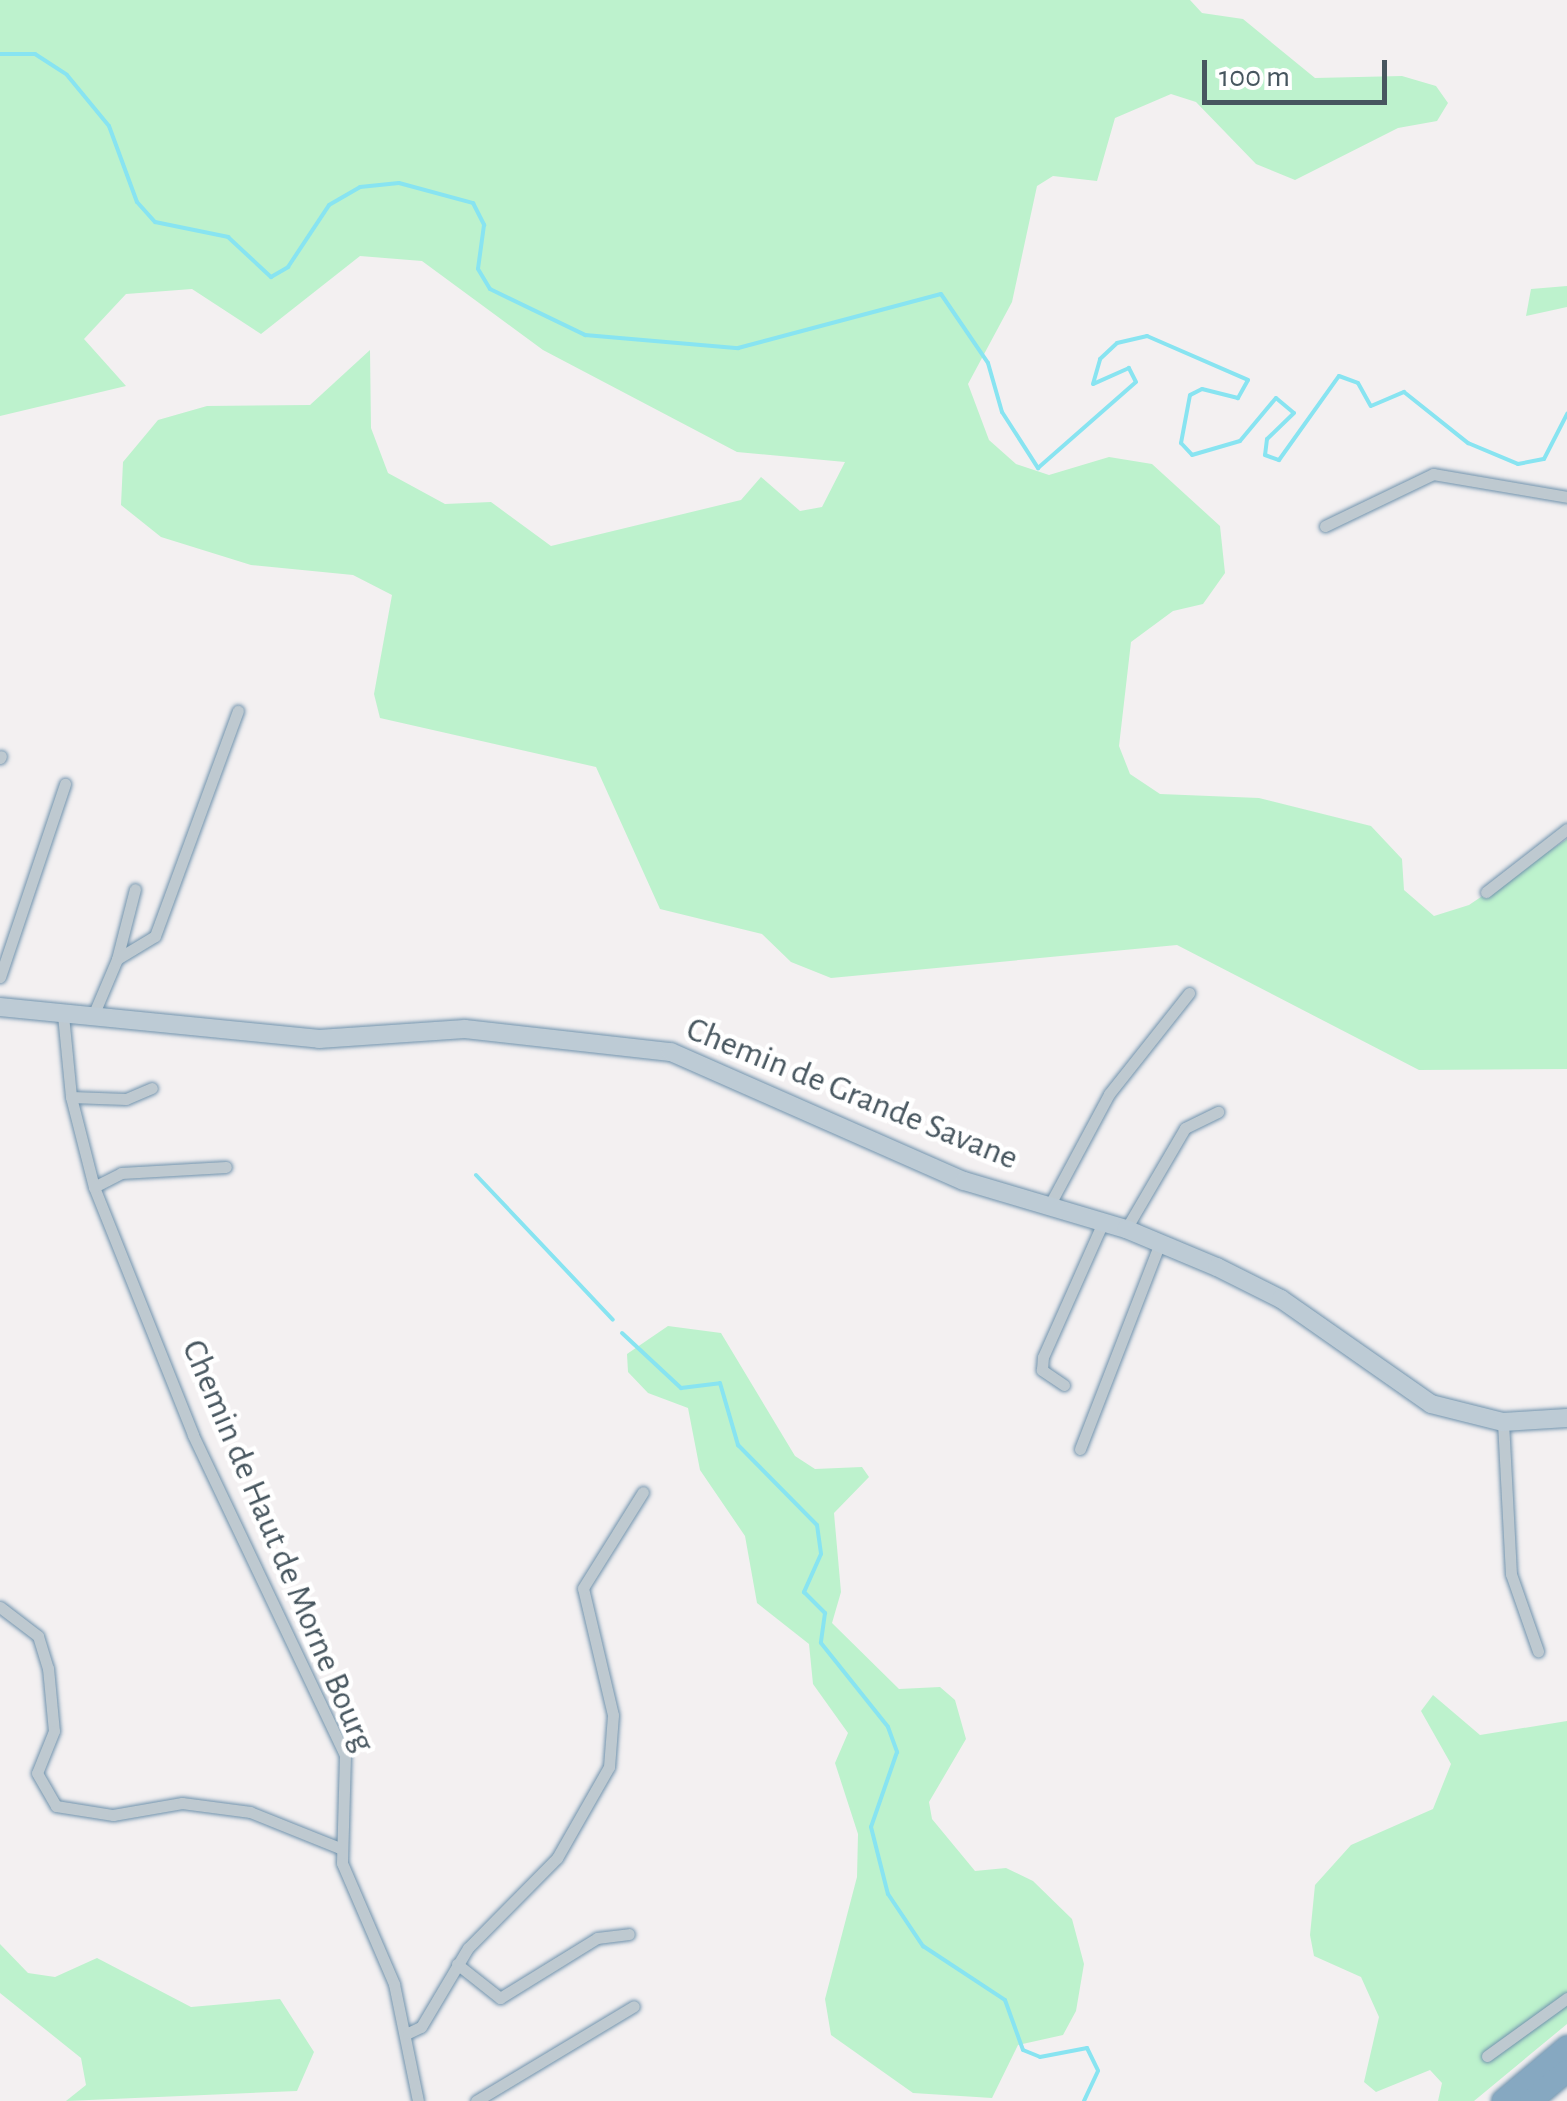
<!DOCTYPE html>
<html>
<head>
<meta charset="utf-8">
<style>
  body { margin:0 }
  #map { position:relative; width:1567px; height:2101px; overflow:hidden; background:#f3f0f1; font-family:"Alegreya Sans",sans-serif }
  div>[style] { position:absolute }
  .green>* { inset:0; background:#bdf2cd }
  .stream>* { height:4px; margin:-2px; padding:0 2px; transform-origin:2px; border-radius:2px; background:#88e4f1 }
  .roads { filter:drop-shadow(0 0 2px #7193ad) drop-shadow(0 0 2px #7193ad) }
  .street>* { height:11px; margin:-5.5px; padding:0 5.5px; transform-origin:5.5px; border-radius:5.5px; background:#bec9d0 }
  .secondary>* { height:18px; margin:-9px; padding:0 9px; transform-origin:9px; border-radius:9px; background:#bdcbd5 }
  .highway>* { height:22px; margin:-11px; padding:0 11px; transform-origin:11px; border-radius:11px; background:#86a8c1 }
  span { translate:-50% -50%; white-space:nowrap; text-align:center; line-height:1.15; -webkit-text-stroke:9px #fff; paint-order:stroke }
  .street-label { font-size:35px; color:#47565f }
  .scale { position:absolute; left:1202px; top:60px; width:185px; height:45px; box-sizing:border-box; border:5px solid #47565f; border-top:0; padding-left:12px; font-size:30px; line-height:35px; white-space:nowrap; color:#47565f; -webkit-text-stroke:8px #fff; paint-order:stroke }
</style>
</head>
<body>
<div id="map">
  <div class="green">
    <i style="clip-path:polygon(0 0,1190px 0,1202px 13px,1243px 19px,1315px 78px,1402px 76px,1436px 86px,1448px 103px,1437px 121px,1398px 128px,1295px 180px,1256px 164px,1196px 102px,1171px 94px,1115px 118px,1097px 181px,1053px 176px,1037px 186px,1012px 302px,968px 384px,989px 440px,1016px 464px,1049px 475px,1109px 457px,1152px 464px,1220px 526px,1225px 573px,1203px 604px,1173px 611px,1131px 642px,1119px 746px,1130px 774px,1160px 794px,1259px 798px,1371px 826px,1402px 859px,1404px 890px,1434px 916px,1469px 905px,1567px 839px,1567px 1069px,1419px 1070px,1177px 945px,831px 978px,791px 962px,762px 934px,660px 909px,596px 767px,380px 718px,374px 694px,392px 595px,353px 575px,251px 565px,161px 537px,121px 505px,123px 462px,158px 420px,207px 406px,310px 405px,370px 350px,371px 428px,388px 473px,445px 504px,491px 502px,551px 546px,741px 500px,761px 477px,800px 511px,822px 507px,845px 462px,737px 452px,543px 350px,422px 261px,360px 256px,261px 334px,192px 289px,126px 294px,84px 339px,126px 386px,0 416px)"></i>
    <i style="clip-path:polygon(1567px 286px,1567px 307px,1526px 316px,1531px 289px)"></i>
    <i style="clip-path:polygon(668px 1326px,721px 1333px,795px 1456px,815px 1469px,862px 1467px,869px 1477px,834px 1513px,841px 1592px,832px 1623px,899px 1689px,940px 1687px,955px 1700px,966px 1739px,929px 1802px,932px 1819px,975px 1871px,1006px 1868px,1033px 1881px,1072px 1919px,1084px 1964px,1076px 2011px,1063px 2035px,1018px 2045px,992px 2098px,913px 2093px,831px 2035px,825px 1999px,857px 1877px,858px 1834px,835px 1763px,848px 1733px,813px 1684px,809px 1644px,757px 1603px,745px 1536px,700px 1470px,688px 1408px,648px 1393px,628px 1372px,627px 1354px)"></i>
    <i style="clip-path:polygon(1433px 1695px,1480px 1735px,1567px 1721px,1567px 2024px,1474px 2101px,1438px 2101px,1442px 2083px,1430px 2070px,1376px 2092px,1364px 2082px,1379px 2017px,1361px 1977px,1314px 1956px,1310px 1935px,1315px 1885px,1351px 1845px,1433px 1809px,1451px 1764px,1421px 1711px)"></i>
    <i style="clip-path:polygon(0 1944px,28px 1973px,55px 1977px,97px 1958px,191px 2007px,280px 1999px,314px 2052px,297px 2091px,66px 2101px,86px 2085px,81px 2058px,0 1993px)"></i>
  </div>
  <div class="stream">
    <i style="left:0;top:54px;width:35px"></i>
    <i style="left:35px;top:54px;width:38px;rotate:33deg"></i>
    <i style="left:67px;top:75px;width:66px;rotate:50.5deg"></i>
    <i style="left:109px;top:126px;width:81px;rotate:69.8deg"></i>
    <i style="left:137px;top:202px;width:27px;rotate:48deg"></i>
    <i style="left:155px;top:222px;width:75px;rotate:11.6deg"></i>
    <i style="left:228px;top:237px;width:59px;rotate:42.9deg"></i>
    <i style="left:271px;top:277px;width:20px;rotate:-30deg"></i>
    <i style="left:288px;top:267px;width:74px;rotate:-56.5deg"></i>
    <i style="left:329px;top:205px;width:36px;rotate:-30deg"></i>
    <i style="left:360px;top:187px;width:39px;rotate:-6deg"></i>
    <i style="left:399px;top:183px;width:77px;rotate:15.1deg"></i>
    <i style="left:473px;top:203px;width:25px;rotate:63deg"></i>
    <i style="left:484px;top:225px;width:44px;rotate:97.8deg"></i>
    <i style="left:478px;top:269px;width:23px;rotate:59deg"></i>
    <i style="left:490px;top:289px;width:106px;rotate:25.8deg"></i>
    <i style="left:585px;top:335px;width:154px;rotate:4.9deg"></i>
    <i style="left:738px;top:348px;width:210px;rotate:-14.9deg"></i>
    <i style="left:941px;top:294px;width:83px;rotate:55.7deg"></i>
    <i style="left:988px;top:363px;width:51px;rotate:74.1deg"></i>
    <i style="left:1002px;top:412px;width:67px;rotate:57.3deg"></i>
    <i style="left:1038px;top:468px;width:130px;rotate:-41.3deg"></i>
    <i style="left:1136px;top:382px;width:16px;rotate:-117deg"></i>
    <i style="left:1129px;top:368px;width:39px;rotate:156deg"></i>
    <i style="left:1093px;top:384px;width:26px;rotate:-74deg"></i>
    <i style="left:1100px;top:359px;width:23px;rotate:-43deg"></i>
    <i style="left:1117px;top:343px;width:31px;rotate:-13deg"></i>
    <i style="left:1147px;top:336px;width:110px;rotate:23.5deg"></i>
    <i style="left:1248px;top:380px;width:21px;rotate:119deg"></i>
    <i style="left:1238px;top:398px;width:37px;rotate:-166deg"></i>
    <i style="left:1202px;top:389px;width:13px;rotate:153deg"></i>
    <i style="left:1190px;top:395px;width:49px;rotate:100.6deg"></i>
    <i style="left:1181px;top:443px;width:16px;rotate:47deg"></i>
    <i style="left:1192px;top:455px;width:50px;rotate:-16.3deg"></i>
    <i style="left:1240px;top:441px;width:56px;rotate:-50.1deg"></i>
    <i style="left:1276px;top:398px;width:23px;rotate:40deg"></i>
    <i style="left:1294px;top:413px;width:37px;rotate:136deg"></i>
    <i style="left:1267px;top:439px;width:16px;rotate:97deg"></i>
    <i style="left:1265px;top:455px;width:15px;rotate:20deg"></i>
    <i style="left:1279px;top:460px;width:103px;rotate:-54.5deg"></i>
    <i style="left:1339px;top:376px;width:20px;rotate:20deg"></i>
    <i style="left:1358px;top:383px;width:26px;rotate:61deg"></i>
    <i style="left:1371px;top:406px;width:36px;rotate:-23deg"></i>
    <i style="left:1404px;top:392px;width:82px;rotate:38.6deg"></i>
    <i style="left:1468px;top:443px;width:54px;rotate:22.8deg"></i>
    <i style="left:1518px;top:464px;width:26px;rotate:-11deg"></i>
    <i style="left:1544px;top:459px;width:51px;rotate:-62.9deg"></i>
    <i style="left:476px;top:1175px;width:199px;rotate:46.6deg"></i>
    <i style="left:622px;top:1333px;width:81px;rotate:43deg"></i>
    <i style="left:681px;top:1388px;width:39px;rotate:-7deg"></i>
    <i style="left:720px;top:1383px;width:65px;rotate:73.8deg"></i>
    <i style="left:738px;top:1445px;width:112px;rotate:45.4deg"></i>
    <i style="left:817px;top:1525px;width:29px;rotate:82deg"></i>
    <i style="left:821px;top:1554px;width:42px;rotate:114.1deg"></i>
    <i style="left:804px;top:1592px;width:30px;rotate:45deg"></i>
    <i style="left:825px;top:1613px;width:30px;rotate:98deg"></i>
    <i style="left:821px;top:1643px;width:107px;rotate:51.4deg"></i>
    <i style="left:888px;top:1727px;width:27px;rotate:70deg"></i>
    <i style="left:897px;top:1752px;width:79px;rotate:109.1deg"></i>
    <i style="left:871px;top:1827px;width:69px;rotate:75.8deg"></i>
    <i style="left:888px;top:1894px;width:63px;rotate:56.1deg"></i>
    <i style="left:923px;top:1946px;width:98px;rotate:33.4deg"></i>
    <i style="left:1005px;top:2000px;width:53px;rotate:70.2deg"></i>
    <i style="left:1023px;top:2050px;width:18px;rotate:22deg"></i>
    <i style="left:1040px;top:2057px;width:48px;rotate:-10.8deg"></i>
    <i style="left:1087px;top:2048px;width:25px;rotate:64deg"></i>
    <i style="left:1098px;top:2071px;width:33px;rotate:115deg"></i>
  </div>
  <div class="roads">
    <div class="street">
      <i style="left:1325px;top:526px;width:120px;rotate:-25.7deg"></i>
      <i style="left:1433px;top:474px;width:136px;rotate:9.7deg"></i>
      <i style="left:0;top:758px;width:2px;rotate:-63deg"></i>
      <i style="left:1486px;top:892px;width:103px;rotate:-37.9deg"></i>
      <i style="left:117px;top:959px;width:72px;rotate:-75.6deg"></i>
      <i style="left:0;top:977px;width:204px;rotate:-71.4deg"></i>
      <i style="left:63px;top:1015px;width:82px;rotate:84.4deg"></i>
      <i style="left:71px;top:1097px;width:93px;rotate:75.7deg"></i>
      <i style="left:94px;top:1187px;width:267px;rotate:68.2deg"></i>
      <i style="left:193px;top:1435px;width:354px;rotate:64.6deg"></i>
      <i style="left:345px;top:1755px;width:108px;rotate:91.6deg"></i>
      <i style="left:342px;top:1863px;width:132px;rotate:66.7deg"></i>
      <i style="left:394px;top:1984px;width:119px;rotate:78.4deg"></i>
      <i style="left:92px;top:1018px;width:64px;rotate:-67deg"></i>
      <i style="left:117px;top:959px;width:44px;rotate:-31.2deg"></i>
      <i style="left:155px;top:936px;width:240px;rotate:-69.8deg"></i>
      <i style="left:71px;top:1097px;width:55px;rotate:2.1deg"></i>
      <i style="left:126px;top:1099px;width:28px;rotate:-23deg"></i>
      <i style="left:94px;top:1187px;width:30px;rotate:-27deg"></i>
      <i style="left:121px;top:1173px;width:105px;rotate:-3.3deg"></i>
      <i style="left:1049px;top:1206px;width:127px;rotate:-61.8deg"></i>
      <i style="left:1109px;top:1094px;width:129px;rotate:-51.6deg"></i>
      <i style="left:1126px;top:1229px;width:117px;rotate:-59.7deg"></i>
      <i style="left:1185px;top:1128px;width:37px;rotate:-26deg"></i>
      <i style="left:1064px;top:1385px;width:27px;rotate:-146deg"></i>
      <i style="left:1042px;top:1370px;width:13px;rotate:-86deg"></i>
      <i style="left:1043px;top:1357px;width:148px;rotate:-66deg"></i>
      <i style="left:1503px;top:1422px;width:152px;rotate:87deg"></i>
      <i style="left:1511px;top:1574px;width:82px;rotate:70.7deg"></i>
      <i style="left:1080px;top:1449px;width:221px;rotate:-68.8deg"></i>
      <i style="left:0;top:1607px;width:48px;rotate:37.3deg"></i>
      <i style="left:38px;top:1636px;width:34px;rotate:73deg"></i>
      <i style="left:48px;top:1668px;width:63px;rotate:84.6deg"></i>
      <i style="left:54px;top:1731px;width:45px;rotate:112deg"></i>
      <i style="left:37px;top:1773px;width:38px;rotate:60deg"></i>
      <i style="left:56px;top:1806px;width:58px;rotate:9deg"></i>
      <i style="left:113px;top:1815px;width:70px;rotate:-9.9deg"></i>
      <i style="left:182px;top:1803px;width:69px;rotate:7.5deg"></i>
      <i style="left:250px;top:1812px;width:97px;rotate:21.8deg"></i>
      <i style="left:457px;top:1964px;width:55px;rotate:38.3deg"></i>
      <i style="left:500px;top:1998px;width:114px;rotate:-31.7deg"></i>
      <i style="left:597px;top:1938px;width:32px;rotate:-7deg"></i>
      <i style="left:408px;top:2033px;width:14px;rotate:-25deg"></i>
      <i style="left:421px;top:2027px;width:92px;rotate:-59.3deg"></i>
      <i style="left:468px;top:1948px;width:127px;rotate:-45.3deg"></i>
      <i style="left:557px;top:1858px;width:105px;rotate:-60.3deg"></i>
      <i style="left:609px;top:1767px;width:52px;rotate:-85.6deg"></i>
      <i style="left:613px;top:1715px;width:130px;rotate:-103.3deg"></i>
      <i style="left:583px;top:1588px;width:113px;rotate:-58deg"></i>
      <i style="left:1487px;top:2056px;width:99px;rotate:-35.9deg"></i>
      <i style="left:476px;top:2101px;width:184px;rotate:-31deg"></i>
    </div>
    <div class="secondary">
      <i style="left:0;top:1007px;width:321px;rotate:5.7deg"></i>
      <i style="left:319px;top:1039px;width:146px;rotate:-3.9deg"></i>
      <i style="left:465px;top:1029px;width:207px;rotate:6.4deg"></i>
      <i style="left:671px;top:1052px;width:320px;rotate:23.8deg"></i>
      <i style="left:964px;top:1181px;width:169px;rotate:16.5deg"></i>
      <i style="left:1126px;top:1229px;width:99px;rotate:22.7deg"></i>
      <i style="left:1217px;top:1267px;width:72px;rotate:26.6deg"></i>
      <i style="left:1281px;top:1299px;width:183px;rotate:35deg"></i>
      <i style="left:1431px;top:1404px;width:74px;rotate:14deg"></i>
      <i style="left:1503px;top:1422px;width:64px;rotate:-3.6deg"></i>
    </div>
    <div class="highway">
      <i style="left:1503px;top:2101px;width:84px;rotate:-40.2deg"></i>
      <i style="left:1531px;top:2101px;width:47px;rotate:-39.8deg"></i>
    </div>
  </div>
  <div class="street-label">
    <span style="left:852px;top:1094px;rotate:22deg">Chemin de Grande Savane</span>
    <span style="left:278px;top:1546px;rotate:67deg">Chemin de Haut de Morne Bourg</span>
  </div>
  <div class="scale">100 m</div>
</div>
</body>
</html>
